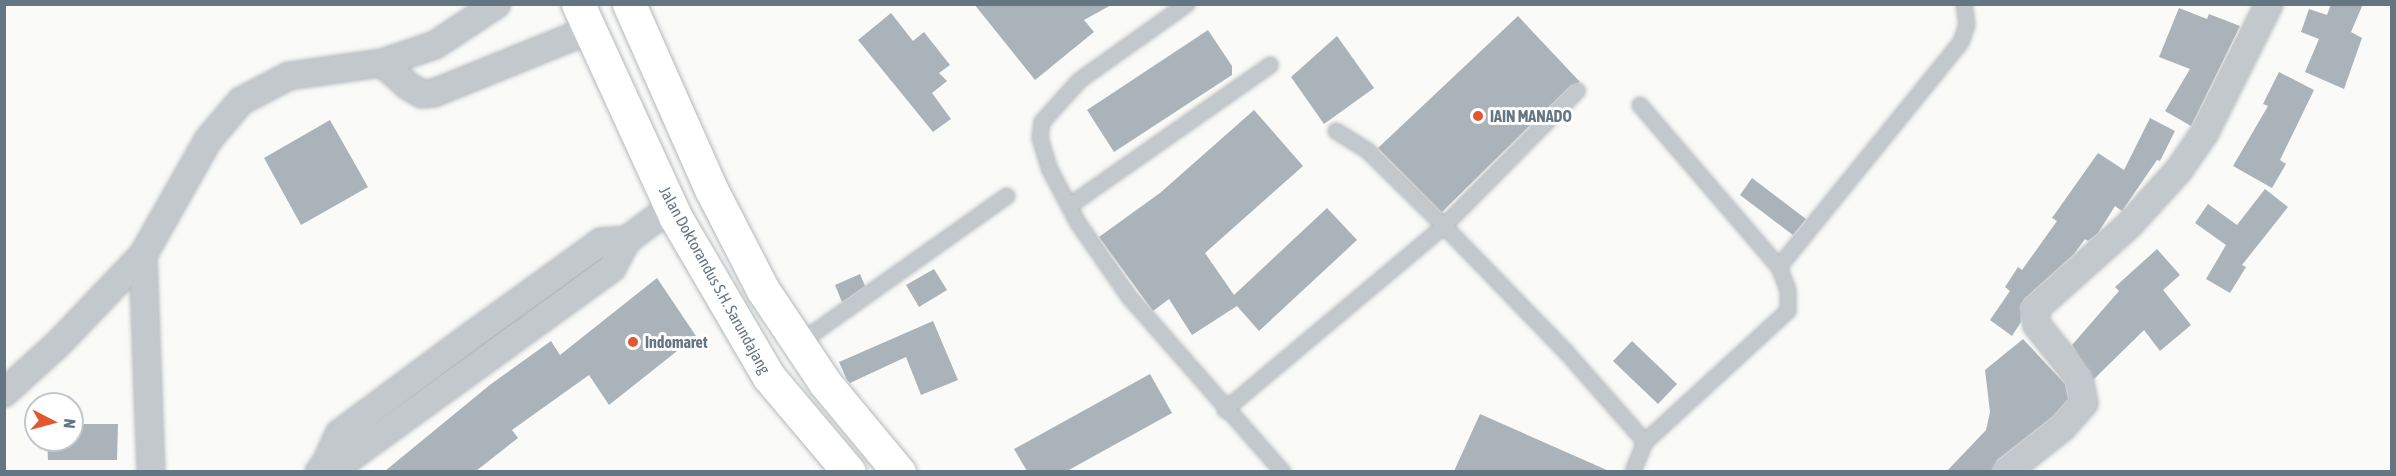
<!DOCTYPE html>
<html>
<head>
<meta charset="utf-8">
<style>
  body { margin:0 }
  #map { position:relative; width:2396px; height:476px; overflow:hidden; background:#fafaf8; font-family:"Asap Condensed",sans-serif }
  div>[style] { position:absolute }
  .building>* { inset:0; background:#aab3b9 }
  .roads { filter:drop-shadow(0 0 2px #b4b9bd) drop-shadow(0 0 2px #b4b9bd) }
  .lane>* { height:14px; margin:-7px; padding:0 7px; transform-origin:7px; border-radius:7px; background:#c3c8cc }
  .street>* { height:26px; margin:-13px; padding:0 13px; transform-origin:13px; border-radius:13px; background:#c3c8cc }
  .highway>* { height:33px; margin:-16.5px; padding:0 16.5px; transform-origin:16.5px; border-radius:16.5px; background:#fff }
  .dots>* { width:16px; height:16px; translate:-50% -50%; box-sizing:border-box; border:3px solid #fff; border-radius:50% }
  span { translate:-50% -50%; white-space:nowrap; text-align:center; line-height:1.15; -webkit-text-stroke:6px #fff; paint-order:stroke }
  .poi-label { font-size:16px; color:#657683; font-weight:700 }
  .left { translate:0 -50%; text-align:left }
  .street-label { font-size:16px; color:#657683 }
  .frame { position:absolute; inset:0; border:6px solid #657683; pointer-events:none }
  .north { position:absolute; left:24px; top:392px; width:60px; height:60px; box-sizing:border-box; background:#fff; border:2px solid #c1c8cd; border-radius:50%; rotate:96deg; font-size:16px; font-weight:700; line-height:24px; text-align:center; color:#657683 }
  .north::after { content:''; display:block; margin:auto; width:21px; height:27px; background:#e4572e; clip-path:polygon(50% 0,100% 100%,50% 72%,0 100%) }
</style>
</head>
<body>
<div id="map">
  <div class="building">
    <i style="clip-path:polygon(974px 4px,1113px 4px,1084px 20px,1094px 32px,1035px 80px)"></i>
    <i style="clip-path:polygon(2331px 4px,2363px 4px,2351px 32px,2362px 38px,2344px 89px,2305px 72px,2319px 39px,2301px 32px,2309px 9px,2327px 15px)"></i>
    <i style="clip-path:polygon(2179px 8px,2207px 19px,2209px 14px,2240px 26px,2191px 126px,2165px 111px,2190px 69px,2159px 57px)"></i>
    <i style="clip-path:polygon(891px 13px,913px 41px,924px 32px,950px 65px,939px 73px,947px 81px,932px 93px,951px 119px,933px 132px,858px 40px)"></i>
    <i style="clip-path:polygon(1518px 16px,1580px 82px,1571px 85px,1442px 212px,1378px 148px)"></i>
    <i style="clip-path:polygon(1208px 30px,1232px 66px,1232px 75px,1114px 152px,1087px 110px)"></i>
    <i style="clip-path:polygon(1337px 36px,1374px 88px,1324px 124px,1291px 77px)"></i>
    <i style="clip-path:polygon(2279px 72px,2314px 90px,2280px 160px,2286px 164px,2272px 188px,2233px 166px,2268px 106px,2263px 104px)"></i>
    <i style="clip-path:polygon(1254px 110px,1303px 166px,1205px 253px,1234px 295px,1327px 208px,1357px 240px,1259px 331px,1237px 306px,1192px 335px,1169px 299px,1153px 311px,1099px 237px,1160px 193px)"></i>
    <i style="clip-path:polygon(2150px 118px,2175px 131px,2160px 161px,2157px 160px,2122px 211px,2115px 206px,2098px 233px,2088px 241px,2085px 239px,2074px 254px,2024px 299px,2020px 306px,2021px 322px,2012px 336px,1990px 320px,2010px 291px,2005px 287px,2018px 267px,2022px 270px,2057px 221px,2052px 218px,2098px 153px,2124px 170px)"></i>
    <i style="clip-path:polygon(330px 120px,368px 187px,301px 225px,264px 158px)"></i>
    <i style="clip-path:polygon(1752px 178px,1806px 219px,1793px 235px,1740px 195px)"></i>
    <i style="clip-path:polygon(2265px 189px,2288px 207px,2242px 265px,2246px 267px,2230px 293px,2206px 279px,2226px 245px,2195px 223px,2208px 204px,2237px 225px)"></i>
    <i style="clip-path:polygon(2157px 249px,2180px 275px,2163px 290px,2191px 325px,2160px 351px,2144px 330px,2094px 379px,2072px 345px,2119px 291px,2115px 287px)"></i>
    <i style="clip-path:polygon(934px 269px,947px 290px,919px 307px,906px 285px)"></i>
    <i style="clip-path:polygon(860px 274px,865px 286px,842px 302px,835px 285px)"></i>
    <i style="clip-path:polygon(657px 278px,696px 336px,609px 405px,589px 375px,512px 430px,518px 438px,476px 471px,385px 471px,491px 384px,551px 341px,560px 355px)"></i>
    <i style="clip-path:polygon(933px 321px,958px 380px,921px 395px,906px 357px,850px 383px,847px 380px,839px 362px)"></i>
    <i style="clip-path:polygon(2023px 339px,2065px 384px,2068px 399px,2053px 416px,1997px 460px,1991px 471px,1947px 471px,1986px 430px,1990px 412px,1985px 370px)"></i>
    <i style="clip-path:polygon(1632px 341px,1677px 384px,1658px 404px,1613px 361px)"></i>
    <i style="clip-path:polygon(1150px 374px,1172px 413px,1067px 471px,1027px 471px,1014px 449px)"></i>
    <i style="clip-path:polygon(1480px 414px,1609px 471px,1454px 471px)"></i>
    <i style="clip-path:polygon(72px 424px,118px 424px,117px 460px,48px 460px,47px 440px,72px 440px)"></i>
  </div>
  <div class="roads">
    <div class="lane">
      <i style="left:1187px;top:4px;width:131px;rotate:144.6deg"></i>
      <i style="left:1080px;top:80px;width:57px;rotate:132.1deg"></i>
      <i style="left:1042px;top:122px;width:16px;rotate:97deg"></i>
      <i style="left:1040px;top:138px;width:34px;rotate:73deg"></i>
      <i style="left:1050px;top:170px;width:60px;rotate:62.2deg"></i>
      <i style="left:1078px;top:223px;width:91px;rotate:55.3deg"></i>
      <i style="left:1130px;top:298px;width:232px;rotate:48.7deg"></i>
      <i style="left:1640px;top:105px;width:213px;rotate:49.4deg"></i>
      <i style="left:1336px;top:131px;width:38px;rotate:32deg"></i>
      <i style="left:1368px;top:151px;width:107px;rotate:44.6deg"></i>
      <i style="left:1444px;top:226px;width:177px;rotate:45.9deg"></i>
      <i style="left:1567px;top:353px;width:98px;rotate:48.7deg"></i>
      <i style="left:1632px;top:427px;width:20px;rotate:49deg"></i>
      <i style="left:1645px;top:442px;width:32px;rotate:112deg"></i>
      <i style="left:1069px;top:206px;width:246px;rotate:-35deg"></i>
      <i style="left:798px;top:344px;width:256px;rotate:-35.3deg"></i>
      <i style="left:1225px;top:410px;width:286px;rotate:-40deg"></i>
      <i style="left:1444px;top:226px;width:190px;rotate:-45.4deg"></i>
      <i style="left:1645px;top:442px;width:194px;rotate:-42.5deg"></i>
      <i style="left:1788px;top:311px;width:21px;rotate:-90deg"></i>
      <i style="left:1788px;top:290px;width:25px;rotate:-111deg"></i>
      <i style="left:1779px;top:267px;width:289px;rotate:-51deg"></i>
      <i style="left:1961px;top:42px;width:18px;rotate:-71deg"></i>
      <i style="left:1967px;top:25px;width:21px;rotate:-98deg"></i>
    </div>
    <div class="street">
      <i style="left:382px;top:63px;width:35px;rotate:41deg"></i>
      <i style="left:408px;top:86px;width:16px;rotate:30deg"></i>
      <i style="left:422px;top:94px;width:12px;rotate:-5deg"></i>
      <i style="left:434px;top:93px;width:167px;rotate:-22.1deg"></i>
      <i style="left:627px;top:240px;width:55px;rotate:-36.9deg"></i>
      <i style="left:143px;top:255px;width:217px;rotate:87.9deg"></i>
      <i style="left:4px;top:393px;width:73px;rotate:-42.2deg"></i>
      <i style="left:58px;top:344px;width:123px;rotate:-46.3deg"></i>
      <i style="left:143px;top:255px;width:132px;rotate:-60.5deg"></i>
      <i style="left:208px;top:140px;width:51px;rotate:-49.8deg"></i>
      <i style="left:241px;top:101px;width:54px;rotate:-27.5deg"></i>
      <i style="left:289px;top:76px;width:94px;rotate:-8deg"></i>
      <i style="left:382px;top:63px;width:56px;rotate:-18.8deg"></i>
      <i style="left:435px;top:45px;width:74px;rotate:-33.5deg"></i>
      <i style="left:319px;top:472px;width:14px;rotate:-54deg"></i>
      <i style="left:327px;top:461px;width:17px;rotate:3deg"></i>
      <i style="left:344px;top:462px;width:331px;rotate:-35.9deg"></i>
      <i style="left:612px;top:268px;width:32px;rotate:-62deg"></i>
      <i style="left:627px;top:240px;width:26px;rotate:176deg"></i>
      <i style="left:601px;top:242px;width:160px;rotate:144.1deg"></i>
      <i style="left:471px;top:336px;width:164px;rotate:143.4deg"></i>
      <i style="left:339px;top:434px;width:30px;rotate:114deg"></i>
      <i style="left:2006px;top:472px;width:73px;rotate:-38.3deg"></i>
      <i style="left:2063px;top:427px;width:32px;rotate:-49deg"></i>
      <i style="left:2084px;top:403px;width:25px;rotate:-101deg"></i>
      <i style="left:2079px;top:378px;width:68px;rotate:-128.4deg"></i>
      <i style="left:2037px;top:325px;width:15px;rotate:-101deg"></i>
      <i style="left:2034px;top:310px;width:127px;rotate:-41.8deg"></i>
      <i style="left:2129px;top:225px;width:74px;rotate:-47.7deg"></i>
      <i style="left:2179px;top:170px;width:46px;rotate:-55.6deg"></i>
      <i style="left:2205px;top:132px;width:143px;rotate:-63.4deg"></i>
    </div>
    <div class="highway">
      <i style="left:578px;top:4px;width:235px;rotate:65.4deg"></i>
      <i style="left:676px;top:218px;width:184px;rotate:59.7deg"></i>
      <i style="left:769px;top:377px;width:124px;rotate:49.9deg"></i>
      <i style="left:629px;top:4px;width:202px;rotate:66.1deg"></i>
      <i style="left:711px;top:189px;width:114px;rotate:62.8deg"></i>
      <i style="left:763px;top:290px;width:112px;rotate:56.3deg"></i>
      <i style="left:825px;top:383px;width:116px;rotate:50.3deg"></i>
    </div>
  </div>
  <div class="dots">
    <i style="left:1478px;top:116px;background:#e4572e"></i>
    <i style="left:633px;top:342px;background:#e4572e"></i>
  </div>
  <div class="poi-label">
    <span class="left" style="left:1490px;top:116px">IAIN MANADO</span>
    <span class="left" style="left:645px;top:342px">Indomaret</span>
  </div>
  <div class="street-label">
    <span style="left:715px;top:280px;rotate:61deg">Jalan Doktorandus S.H. Sarundajang</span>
  </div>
  <div class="frame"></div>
  <div class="north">N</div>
</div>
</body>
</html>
